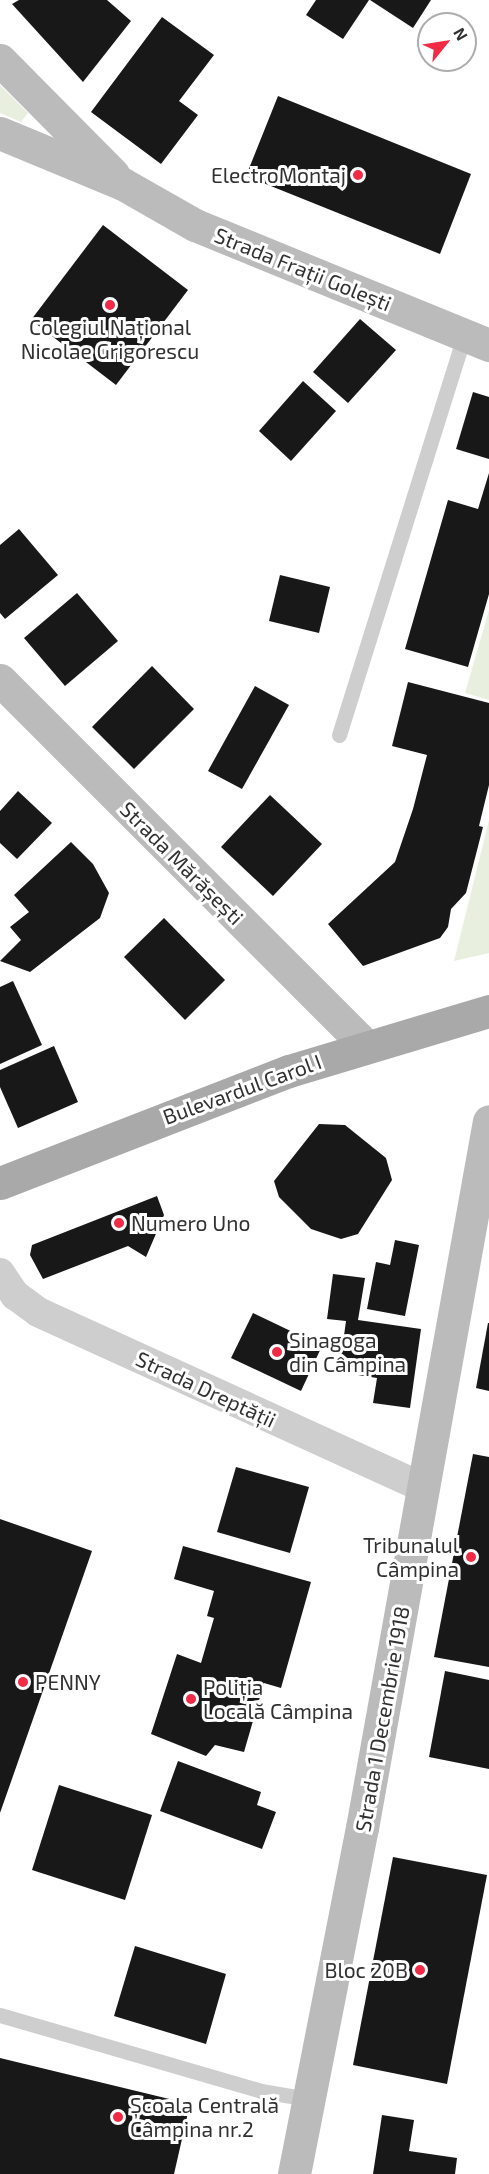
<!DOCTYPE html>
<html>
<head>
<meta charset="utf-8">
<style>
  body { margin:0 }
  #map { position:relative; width:489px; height:2174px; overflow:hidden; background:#fff; font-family:"Exo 2",sans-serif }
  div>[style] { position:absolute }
  .green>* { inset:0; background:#e8efdf }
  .building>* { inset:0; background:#181818 }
  .lane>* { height:15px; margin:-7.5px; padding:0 7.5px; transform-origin:7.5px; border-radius:7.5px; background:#cecece }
  .street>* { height:30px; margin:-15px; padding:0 15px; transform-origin:15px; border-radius:15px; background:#cecece }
  .secondary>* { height:33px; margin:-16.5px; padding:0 16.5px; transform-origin:16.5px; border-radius:16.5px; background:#bbb }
  .primary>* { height:33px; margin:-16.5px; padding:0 16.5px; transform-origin:16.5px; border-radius:16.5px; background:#a9a9a9 }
  .dots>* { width:16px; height:16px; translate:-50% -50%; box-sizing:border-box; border:3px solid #fff; border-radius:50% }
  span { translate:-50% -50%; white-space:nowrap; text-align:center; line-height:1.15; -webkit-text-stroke:6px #fff; paint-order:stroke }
  .poi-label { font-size:21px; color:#313131 }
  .right { translate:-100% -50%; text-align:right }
  .left { translate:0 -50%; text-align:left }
  .street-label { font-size:21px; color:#313131 }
  .north { position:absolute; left:417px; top:12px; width:60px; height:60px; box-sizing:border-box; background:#fff; border:2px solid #adadad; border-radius:50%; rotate:60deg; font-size:16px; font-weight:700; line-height:24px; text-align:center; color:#313131 }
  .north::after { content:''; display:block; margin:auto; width:21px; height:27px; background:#f12a45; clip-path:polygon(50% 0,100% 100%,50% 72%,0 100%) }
</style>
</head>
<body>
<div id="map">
  <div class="green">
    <i style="clip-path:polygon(0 85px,28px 113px,21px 122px,0 113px)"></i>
    <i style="clip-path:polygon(489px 610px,489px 700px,465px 693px)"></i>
    <i style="clip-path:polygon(489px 820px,489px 953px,454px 961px)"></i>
  </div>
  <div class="building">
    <i style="clip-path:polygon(19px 0,107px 0,131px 21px,83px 82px,12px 4px)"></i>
    <i style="clip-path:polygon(316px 0,369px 0,343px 39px,306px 15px)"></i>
    <i style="clip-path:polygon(370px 0,431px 0,413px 28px)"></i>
    <i style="clip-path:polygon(162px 17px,214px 55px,179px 101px,198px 115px,161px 164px,91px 112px)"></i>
    <i style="clip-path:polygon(278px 96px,471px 174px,440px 254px,246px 176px)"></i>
    <i style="clip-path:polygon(103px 225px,188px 290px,116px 385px,31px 320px)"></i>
    <i style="clip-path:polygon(360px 319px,396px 350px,348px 403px,313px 372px)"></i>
    <i style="clip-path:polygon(303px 381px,336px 411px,291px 461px,259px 431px)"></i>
    <i style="clip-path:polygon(473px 392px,489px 397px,489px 459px,456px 449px)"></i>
    <i style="clip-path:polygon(489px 473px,489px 594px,468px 667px,405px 649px,448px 500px,478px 509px)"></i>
    <i style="clip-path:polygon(19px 529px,58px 575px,5px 619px,0 613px,0 545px)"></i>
    <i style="clip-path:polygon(280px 575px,330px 587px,319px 633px,269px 621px)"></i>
    <i style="clip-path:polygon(77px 593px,118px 641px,65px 686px,24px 638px)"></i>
    <i style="clip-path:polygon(152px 666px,194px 709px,134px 769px,92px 727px)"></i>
    <i style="clip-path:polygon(408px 682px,489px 703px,489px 785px,479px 826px,483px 827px,466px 893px,451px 909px,448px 927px,440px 938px,363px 966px,328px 924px,395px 862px,413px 809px,427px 755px,392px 746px)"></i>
    <i style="clip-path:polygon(255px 686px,289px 705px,242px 789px,208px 771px)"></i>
    <i style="clip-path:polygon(18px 791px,52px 823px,17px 859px,0 843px,0 811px)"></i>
    <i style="clip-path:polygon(270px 795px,322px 844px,273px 896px,221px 847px)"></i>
    <i style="clip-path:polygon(71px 842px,93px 864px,109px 893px,100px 918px,30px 972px,0 961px,21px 940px,10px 927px,29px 912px,14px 895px)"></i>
    <i style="clip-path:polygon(164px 918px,225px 980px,185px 1020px,124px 957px)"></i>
    <i style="clip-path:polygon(13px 981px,42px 1045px,0 1064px,0 987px)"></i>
    <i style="clip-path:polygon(54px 1046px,78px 1102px,18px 1128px,0 1087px,0 1070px)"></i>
    <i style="clip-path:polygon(319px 1124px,345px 1125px,386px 1158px,392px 1180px,358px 1234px,341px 1239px,311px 1229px,279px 1197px,274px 1181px)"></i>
    <i style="clip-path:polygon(157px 1196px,164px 1215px,146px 1257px,128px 1246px,43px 1279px,30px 1255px,32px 1245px)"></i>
    <i style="clip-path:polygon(395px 1240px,419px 1245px,405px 1316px,367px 1309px,376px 1262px,390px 1265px)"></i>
    <i style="clip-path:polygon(333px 1274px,365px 1278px,358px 1320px,421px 1329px,410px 1408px,373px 1403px,377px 1378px,339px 1372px,346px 1321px,327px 1319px)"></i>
    <i style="clip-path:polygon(253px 1313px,322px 1346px,301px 1391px,231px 1358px)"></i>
    <i style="clip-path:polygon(488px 1323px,489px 1323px,489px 1391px,476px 1388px)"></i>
    <i style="clip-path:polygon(473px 1454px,489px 1457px,489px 1667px,434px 1657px)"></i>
    <i style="clip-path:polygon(236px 1467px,309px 1487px,290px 1553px,217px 1532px)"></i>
    <i style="clip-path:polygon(0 1519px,92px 1551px,0 1813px)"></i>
    <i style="clip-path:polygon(183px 1546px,311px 1582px,281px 1688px,264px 1683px,244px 1752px,215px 1745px,206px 1756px,151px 1734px,177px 1654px,201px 1663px,214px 1618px,207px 1616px,214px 1591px,174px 1579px)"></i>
    <i style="clip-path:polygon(445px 1671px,489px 1680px,489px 1769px,429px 1757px)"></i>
    <i style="clip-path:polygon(178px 1761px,261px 1792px,257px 1805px,276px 1812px,262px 1849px,160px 1811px)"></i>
    <i style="clip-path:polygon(59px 1785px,152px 1815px,125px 1900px,32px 1870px)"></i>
    <i style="clip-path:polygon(393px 1857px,487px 1875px,447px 2084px,353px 2065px)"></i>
    <i style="clip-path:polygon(135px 1946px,226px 1974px,206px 2044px,114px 2016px)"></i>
    <i style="clip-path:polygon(0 2058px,190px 2104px,174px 2174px,0 2174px)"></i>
    <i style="clip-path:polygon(382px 2115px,414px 2120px,409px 2151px,457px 2158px,455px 2174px,373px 2174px)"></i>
  </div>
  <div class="lane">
    <i style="left:339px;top:735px;width:419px;rotate:-72.6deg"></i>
    <i style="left:0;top:2015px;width:272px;rotate:16.2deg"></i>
    <i style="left:261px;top:2091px;width:49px;rotate:9.5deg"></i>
  </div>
  <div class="street">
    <i style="left:0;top:1273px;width:27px;rotate:56deg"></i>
    <i style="left:15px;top:1295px;width:29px;rotate:36deg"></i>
    <i style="left:38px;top:1312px;width:424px;rotate:24.5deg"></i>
  </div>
  <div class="secondary">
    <i style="left:0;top:60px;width:161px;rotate:45.3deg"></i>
    <i style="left:0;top:133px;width:133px;rotate:22.5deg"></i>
    <i style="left:123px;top:184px;width:83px;rotate:29.7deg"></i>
    <i style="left:195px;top:225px;width:318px;rotate:22.2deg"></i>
    <i style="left:0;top:680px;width:516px;rotate:45deg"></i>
    <i style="left:294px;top:2174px;width:353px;rotate:-78.9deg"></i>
    <i style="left:362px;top:1828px;width:718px;rotate:-79.82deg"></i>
  </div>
  <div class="primary">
    <i style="left:0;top:1183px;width:310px;rotate:-21.2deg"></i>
    <i style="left:289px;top:1071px;width:209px;rotate:-16.7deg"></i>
  </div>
  <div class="dots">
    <i style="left:358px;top:175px;background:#f12a45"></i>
    <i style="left:110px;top:305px;background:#f12a45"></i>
    <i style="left:119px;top:1223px;background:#f12a45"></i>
    <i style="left:277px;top:1352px;background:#f12a45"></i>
    <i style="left:471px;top:1557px;background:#f12a45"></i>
    <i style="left:23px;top:1682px;background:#f12a45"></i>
    <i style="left:191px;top:1699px;background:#f12a45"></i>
    <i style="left:420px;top:1970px;background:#f12a45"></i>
    <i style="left:118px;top:2117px;background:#f12a45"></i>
  </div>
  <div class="poi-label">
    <span class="right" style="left:346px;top:175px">ElectroMontaj</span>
    <span style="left:110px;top:339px">Colegiul Național<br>Nicolae Grigorescu</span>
    <span class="left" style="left:131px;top:1223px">Numero Uno</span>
    <span class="left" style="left:289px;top:1352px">Sinagoga<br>din Câmpina</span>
    <span class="right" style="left:459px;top:1557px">Tribunalul<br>Câmpina</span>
    <span class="left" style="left:35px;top:1682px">PENNY</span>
    <span class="left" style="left:203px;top:1699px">Poliția<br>Locală Câmpina</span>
    <span class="right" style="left:408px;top:1970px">Bloc 20B</span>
    <span class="left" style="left:130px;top:2117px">Școala Centrală<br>Câmpina nr.2</span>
  </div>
  <div class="street-label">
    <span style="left:303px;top:269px;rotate:22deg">Strada Frații Golești</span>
    <span style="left:182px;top:863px;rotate:45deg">Strada Mărășești</span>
    <span style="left:242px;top:1089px;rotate:-20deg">Bulevardul Carol I</span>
    <span style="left:206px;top:1389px;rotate:25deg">Strada Dreptății</span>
    <span style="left:382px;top:1719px;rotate:-80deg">Strada 1 Decembrie 1918</span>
  </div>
  <div class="north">N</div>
</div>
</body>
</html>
